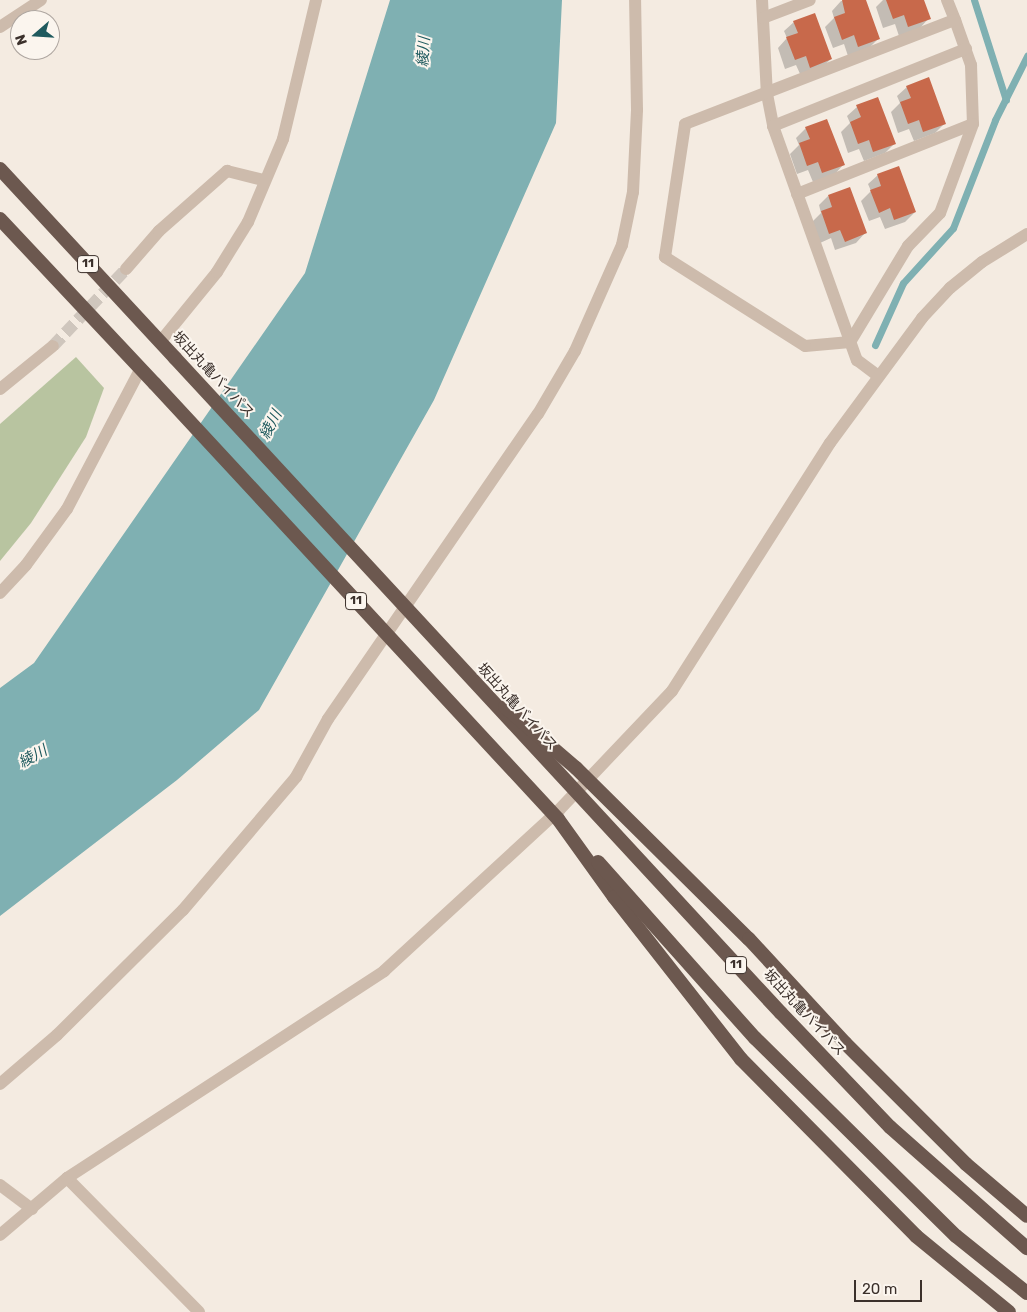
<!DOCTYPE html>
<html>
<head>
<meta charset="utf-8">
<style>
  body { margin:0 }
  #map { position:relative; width:1027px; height:1312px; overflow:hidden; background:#f4ebe1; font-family:Rubik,"Noto Sans JP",sans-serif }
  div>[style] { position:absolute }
  .green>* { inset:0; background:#b8c4a0 }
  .water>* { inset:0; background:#7fb0b2 }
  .shadow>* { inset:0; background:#0003 }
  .stream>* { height:7px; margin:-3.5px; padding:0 3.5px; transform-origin:3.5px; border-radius:3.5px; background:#7fb0b2 }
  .building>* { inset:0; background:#c8694b }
  .minor-tunnel>* { height:12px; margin-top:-6px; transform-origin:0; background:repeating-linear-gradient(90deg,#cfc6bd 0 12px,transparent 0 18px) }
  .minor>* { height:12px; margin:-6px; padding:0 6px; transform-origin:6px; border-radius:6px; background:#cdbbac }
  .trunk>* { height:14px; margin:-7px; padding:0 7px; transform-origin:7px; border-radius:7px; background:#6c584f }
  .trunk-bridge>* { height:14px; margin:-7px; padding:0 7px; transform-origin:7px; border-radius:7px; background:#6c584f }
  span { translate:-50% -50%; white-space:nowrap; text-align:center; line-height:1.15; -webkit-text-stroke:4px #fbf5ee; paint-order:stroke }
  .shield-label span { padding:1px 4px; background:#fbf5ee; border:1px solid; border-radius:4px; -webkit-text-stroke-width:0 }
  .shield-label { font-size:12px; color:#3b302b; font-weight:700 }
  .street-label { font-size:14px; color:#3b302b }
  .water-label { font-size:15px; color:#1f5a5e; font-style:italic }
  .north { position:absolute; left:10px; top:10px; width:50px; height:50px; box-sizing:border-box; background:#fbf5ee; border:1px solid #aea6a0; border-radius:50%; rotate:251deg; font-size:14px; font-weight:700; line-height:20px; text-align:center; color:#3b302b }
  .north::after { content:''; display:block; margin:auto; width:18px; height:22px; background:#1f5a5e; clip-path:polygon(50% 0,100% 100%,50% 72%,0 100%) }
  .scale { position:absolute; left:854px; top:1280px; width:68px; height:22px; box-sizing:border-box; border:2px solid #3b302b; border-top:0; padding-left:6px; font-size:15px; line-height:18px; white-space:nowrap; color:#3b302b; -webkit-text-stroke:4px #fbf5ee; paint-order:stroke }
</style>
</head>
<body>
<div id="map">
  <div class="green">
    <i style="clip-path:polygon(76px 357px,104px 388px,86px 437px,31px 523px,0 561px,0 424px)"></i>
  </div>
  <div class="water">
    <i style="clip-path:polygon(390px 0,562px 0,556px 123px,434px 400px,259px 710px,177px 780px,0 916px,0 688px,34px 663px,305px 273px)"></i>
  </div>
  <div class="shadow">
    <i style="clip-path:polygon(864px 0,879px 38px,869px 48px,848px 56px,844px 44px,833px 48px,825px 27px,834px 18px,832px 11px,841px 1px)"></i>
    <i style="clip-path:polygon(883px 0,923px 0,929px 18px,920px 28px,899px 36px,895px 24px,883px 28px,876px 7px)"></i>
    <i style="clip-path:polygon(794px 22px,831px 59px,821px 68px,801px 76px,796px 65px,785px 69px,778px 48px,787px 38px,784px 31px)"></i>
    <i style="clip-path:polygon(907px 87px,944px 124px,935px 133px,914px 141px,909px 129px,898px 133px,891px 112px,900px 103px,897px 96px)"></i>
    <i style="clip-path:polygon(857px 107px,894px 144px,885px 153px,864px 161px,859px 149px,848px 153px,841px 132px,850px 123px,847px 116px)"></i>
    <i style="clip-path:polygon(806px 128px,843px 165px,834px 175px,813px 182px,808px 170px,797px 174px,790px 154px,799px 145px,796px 138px)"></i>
    <i style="clip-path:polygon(878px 175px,915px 212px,905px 222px,885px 229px,880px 217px,869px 221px,861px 201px,871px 191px,868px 184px)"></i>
    <i style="clip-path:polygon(828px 196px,865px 233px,856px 243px,835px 250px,831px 238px,820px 243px,812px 222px,821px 213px,819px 205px)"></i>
  </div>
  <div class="stream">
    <i style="left:974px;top:0;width:105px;rotate:72.3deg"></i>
    <i style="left:875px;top:345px;width:68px;rotate:-65.7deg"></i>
    <i style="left:903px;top:283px;width:74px;rotate:-47.7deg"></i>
    <i style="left:953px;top:228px;width:116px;rotate:-68.7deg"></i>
    <i style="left:995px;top:120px;width:72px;rotate:-63.4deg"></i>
  </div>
  <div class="building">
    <i style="clip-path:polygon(842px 0,866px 0,880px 39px,858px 47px,854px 35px,842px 40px,834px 17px,845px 13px)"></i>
    <i style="clip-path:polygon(886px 0,924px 0,931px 19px,908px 27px,904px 15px,893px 19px)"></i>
    <i style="clip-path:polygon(815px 13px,832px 59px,810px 68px,806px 56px,795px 60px,786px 37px,798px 33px,793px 21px)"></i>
    <i style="clip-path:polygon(929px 77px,946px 124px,923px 132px,919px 120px,908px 124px,900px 102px,911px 98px,906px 86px)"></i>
    <i style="clip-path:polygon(878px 97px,896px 144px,873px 152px,869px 140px,858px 144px,850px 122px,861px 117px,856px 105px)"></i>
    <i style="clip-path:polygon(827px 119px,845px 165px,822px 173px,818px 162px,807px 166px,799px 143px,810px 139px,805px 127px)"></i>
    <i style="clip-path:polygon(899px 166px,916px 212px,894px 220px,890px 208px,879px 213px,870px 190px,881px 186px,877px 174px)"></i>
    <i style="clip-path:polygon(850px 187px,867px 233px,845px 242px,840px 230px,829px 234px,821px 211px,832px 207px,828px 195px)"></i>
  </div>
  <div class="minor-tunnel">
    <i style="left:53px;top:346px;width:106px;rotate:-46.5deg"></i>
  </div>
  <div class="minor">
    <i style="left:762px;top:0;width:94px;rotate:87deg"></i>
    <i style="left:767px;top:94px;width:33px;rotate:79deg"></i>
    <i style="left:773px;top:126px;width:249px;rotate:70.3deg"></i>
    <i style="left:857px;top:360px;width:26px;rotate:37deg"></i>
    <i style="left:947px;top:0;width:22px;rotate:68deg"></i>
    <i style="left:955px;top:20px;width:48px;rotate:70.4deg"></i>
    <i style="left:971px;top:65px;width:59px;rotate:88.1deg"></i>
    <i style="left:973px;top:124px;width:95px;rotate:110.3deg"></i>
    <i style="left:940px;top:213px;width:46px;rotate:134.1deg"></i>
    <i style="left:908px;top:246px;width:112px;rotate:121.1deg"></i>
    <i style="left:850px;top:342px;width:45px;rotate:174.9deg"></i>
    <i style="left:805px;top:346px;width:166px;rotate:-147.6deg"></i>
    <i style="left:665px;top:257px;width:134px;rotate:-81.4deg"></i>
    <i style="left:685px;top:124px;width:289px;rotate:-21.1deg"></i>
    <i style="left:763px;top:18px;width:50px;rotate:-21deg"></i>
    <i style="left:0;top:27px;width:49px;rotate:-33.4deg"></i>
    <i style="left:773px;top:126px;width:208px;rotate:-21.8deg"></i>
    <i style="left:797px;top:194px;width:189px;rotate:-21.7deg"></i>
    <i style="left:126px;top:269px;width:50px;rotate:-49deg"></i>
    <i style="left:159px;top:231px;width:91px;rotate:-41.4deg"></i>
    <i style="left:227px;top:171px;width:38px;rotate:14deg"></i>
    <i style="left:160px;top:342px;width:90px;rotate:-50.8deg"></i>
    <i style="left:217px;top:272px;width:59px;rotate:-58.2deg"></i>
    <i style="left:248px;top:222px;width:90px;rotate:-67.1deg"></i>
    <i style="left:283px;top:139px;width:143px;rotate:-76.6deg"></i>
    <i style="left:0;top:389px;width:68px;rotate:-39.1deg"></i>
    <i style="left:0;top:593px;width:38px;rotate:-47deg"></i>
    <i style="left:26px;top:565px;width:69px;rotate:-53.8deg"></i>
    <i style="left:67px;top:509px;width:157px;rotate:-62.3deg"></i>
    <i style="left:0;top:1084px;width:75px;rotate:-40.7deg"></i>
    <i style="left:57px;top:1035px;width:177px;rotate:-44.8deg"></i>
    <i style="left:183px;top:910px;width:175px;rotate:-49.6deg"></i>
    <i style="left:296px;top:777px;width:66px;rotate:-61.1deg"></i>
    <i style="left:328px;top:719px;width:370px;rotate:-55.5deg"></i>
    <i style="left:538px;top:414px;width:73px;rotate:-59.6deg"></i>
    <i style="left:575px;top:351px;width:116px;rotate:-66.1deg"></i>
    <i style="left:622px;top:245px;width:54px;rotate:-78.3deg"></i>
    <i style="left:633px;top:192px;width:82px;rotate:-87.2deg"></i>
    <i style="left:637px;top:110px;width:110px;rotate:-91deg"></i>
    <i style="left:67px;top:1178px;width:188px;rotate:45.4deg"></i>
    <i style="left:0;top:1185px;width:40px;rotate:37deg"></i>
    <i style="left:0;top:1235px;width:88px;rotate:-40.4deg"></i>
    <i style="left:67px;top:1178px;width:379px;rotate:-33.1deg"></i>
    <i style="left:384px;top:971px;width:238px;rotate:-42.6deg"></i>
    <i style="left:559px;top:810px;width:164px;rotate:-46.5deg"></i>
    <i style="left:672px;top:691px;width:294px;rotate:-57.5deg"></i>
    <i style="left:830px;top:443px;width:155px;rotate:-53.6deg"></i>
    <i style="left:922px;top:318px;width:41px;rotate:-47deg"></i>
    <i style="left:950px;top:288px;width:41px;rotate:-39.1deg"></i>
    <i style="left:982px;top:262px;width:53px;rotate:-31.9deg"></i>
  </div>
  <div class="trunk">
    <i style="left:0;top:169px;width:258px;rotate:47.2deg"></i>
    <i style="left:0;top:219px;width:226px;rotate:46.8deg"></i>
    <i style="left:558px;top:819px;width:96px;rotate:54.3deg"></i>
    <i style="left:614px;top:897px;width:206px;rotate:51.9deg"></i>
    <i style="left:741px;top:1059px;width:249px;rotate:45.3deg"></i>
    <i style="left:916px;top:1236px;width:120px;rotate:39.3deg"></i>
    <i style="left:598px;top:862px;width:236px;rotate:48.3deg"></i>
    <i style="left:755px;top:1038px;width:282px;rotate:44.6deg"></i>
    <i style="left:956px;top:1236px;width:91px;rotate:38.8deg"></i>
    <i style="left:966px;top:1164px;width:80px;rotate:40.4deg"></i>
  </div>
  <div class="trunk-bridge">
    <i style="left:175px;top:358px;width:892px;rotate:47.23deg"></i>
    <i style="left:781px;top:1013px;width:158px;rotate:46.3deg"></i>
    <i style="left:890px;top:1127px;width:183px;rotate:41.5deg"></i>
    <i style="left:155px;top:384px;width:593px;rotate:47.19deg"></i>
    <i style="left:505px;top:707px;width:94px;rotate:40.7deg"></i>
    <i style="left:576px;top:768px;width:243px;rotate:44.7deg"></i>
    <i style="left:749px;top:939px;width:142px;rotate:47.3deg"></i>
    <i style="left:845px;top:1043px;width:171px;rotate:45deg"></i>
  </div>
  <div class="shield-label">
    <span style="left:88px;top:264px">11</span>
    <span style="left:356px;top:601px">11</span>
    <span style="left:736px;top:965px">11</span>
  </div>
  <div class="street-label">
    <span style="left:213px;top:375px;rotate:47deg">坂出丸亀バイパス</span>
    <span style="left:517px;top:707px;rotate:48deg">坂出丸亀バイパス</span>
    <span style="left:804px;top:1013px;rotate:47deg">坂出丸亀バイパス</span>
  </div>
  <div class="water-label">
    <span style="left:424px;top:52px;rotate:-86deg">綾川</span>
    <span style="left:271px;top:425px;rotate:-62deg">綾川</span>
    <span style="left:33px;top:757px;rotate:-29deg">綾川</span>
  </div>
  <div class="north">N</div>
  <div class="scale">20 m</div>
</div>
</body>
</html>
